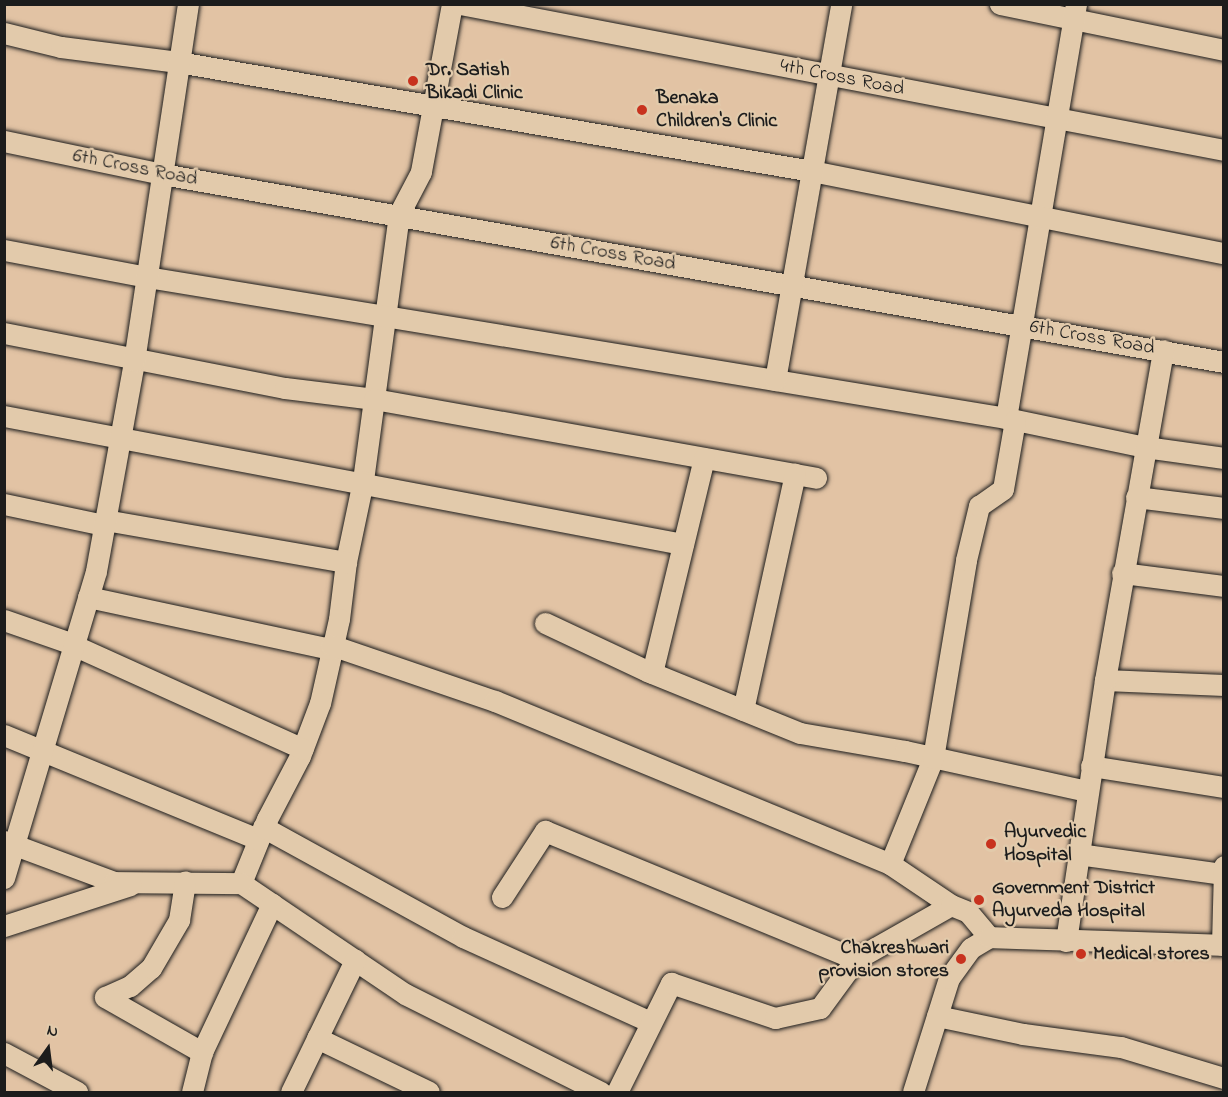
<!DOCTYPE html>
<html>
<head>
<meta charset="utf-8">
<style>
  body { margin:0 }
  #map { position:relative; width:1228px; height:1097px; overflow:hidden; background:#e2c3a4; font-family:"Indie Flower",sans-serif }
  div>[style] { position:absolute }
  .roads { filter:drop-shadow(0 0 2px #1c1c1c) drop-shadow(0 0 2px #1c1c1c) }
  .minor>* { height:21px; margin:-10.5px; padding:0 10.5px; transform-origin:10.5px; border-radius:10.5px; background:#e2caab }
  .dots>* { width:16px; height:16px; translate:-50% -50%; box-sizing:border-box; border:3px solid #e2caab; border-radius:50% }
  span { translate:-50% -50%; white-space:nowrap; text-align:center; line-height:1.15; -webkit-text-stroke:4.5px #e2caab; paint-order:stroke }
  .poi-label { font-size:20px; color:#1c1c1c; font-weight:700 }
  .left { translate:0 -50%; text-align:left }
  .right { translate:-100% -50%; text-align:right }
  .street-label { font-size:20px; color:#1c1c1c }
  .frame { position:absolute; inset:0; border:6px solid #1c1c1c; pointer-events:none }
  .north { position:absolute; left:18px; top:1019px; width:60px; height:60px; -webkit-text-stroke:4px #e2caab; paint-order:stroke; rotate:14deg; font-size:16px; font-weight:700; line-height:24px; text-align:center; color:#1c1c1c }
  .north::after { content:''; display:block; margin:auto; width:21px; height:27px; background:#1c1c1c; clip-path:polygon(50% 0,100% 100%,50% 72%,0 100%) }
</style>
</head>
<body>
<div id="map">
  <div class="roads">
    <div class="minor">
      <i style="left:452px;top:4px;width:171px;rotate:100.5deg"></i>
      <i style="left:421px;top:172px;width:47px;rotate:117.6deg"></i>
      <i style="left:399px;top:214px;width:269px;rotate:97.7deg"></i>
      <i style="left:363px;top:481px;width:83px;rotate:101.9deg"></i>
      <i style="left:346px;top:562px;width:57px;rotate:97deg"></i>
      <i style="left:339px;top:619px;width:86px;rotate:102.7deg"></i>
      <i style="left:320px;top:703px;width:57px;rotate:110.7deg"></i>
      <i style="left:300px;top:756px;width:71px;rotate:117.6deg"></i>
      <i style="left:267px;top:819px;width:69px;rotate:112.1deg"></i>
      <i style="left:241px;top:883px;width:198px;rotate:34.1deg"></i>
      <i style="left:405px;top:994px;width:219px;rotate:26.6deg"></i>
      <i style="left:460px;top:4px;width:778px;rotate:10.82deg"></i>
      <i style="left:1000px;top:4px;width:229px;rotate:11.6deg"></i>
      <i style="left:1076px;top:4px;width:420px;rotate:99.6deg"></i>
      <i style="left:1006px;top:418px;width:142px;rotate:11.8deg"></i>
      <i style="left:1145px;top:447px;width:80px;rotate:7.9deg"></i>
      <i style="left:4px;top:33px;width:59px;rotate:13.8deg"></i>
      <i style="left:61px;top:47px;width:118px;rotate:7.3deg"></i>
      <i style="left:178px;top:62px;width:643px;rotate:9.76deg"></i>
      <i style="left:812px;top:171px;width:420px;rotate:11.3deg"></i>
      <i style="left:4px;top:141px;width:161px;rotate:11.8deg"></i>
      <i style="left:162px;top:174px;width:1079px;rotate:10.04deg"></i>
      <i style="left:4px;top:250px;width:146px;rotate:10.7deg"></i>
      <i style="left:147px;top:277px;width:870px;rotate:9.32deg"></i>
      <i style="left:4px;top:333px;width:286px;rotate:11.1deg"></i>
      <i style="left:285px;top:388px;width:90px;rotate:7deg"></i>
      <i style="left:374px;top:399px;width:449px;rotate:10.1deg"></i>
      <i style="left:775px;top:380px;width:382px;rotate:-80deg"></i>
      <i style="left:4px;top:416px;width:691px;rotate:10.68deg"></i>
      <i style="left:1136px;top:497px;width:89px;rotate:7.1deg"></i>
      <i style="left:4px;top:504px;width:102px;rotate:11.9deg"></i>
      <i style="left:105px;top:520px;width:245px;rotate:9.9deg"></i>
      <i style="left:1122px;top:573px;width:103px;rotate:7.3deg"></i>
      <i style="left:88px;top:597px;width:249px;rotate:12.1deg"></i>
      <i style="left:4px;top:620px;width:73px;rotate:19.2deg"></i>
      <i style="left:545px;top:623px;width:113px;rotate:25.2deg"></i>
      <i style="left:647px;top:671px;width:165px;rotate:22.1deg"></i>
      <i style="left:800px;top:733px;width:107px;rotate:9.7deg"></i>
      <i style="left:905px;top:751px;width:186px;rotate:12.4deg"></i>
      <i style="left:73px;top:645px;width:252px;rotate:24.3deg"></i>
      <i style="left:331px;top:645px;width:173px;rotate:18.9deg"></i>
      <i style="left:495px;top:701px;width:427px;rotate:22.4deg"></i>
      <i style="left:890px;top:864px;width:73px;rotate:33.9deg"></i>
      <i style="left:652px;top:673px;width:221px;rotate:-76.4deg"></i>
      <i style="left:1105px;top:680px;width:119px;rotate:2.4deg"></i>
      <i style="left:743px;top:710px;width:242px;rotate:-77.6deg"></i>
      <i style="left:4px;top:735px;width:274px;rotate:22.3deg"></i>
      <i style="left:1091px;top:766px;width:135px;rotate:9deg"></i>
      <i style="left:263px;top:827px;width:228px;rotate:28.8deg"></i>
      <i style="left:463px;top:937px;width:205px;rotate:24.4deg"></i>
      <i style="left:4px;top:841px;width:117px;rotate:20.4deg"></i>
      <i style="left:114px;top:882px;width:127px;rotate:0.5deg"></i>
      <i style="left:1078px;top:854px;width:145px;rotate:7.9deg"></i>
      <i style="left:890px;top:864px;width:114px;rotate:-67.9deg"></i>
      <i style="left:933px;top:758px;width:201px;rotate:-80.5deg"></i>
      <i style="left:966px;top:560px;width:56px;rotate:-76.5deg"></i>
      <i style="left:979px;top:506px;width:29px;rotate:-35deg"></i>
      <i style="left:1003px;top:489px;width:70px;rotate:-80.1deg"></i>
      <i style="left:4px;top:878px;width:320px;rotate:-73.3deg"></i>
      <i style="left:96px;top:571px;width:213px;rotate:-79.7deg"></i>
      <i style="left:134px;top:361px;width:361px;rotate:-81.4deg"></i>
      <i style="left:502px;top:897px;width:79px;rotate:-56.9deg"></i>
      <i style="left:545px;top:831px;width:336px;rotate:22.4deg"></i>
      <i style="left:4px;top:926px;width:133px;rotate:-18deg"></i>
      <i style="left:1066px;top:941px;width:264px;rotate:-81.5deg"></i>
      <i style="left:1105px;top:680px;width:335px;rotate:-80deg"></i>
      <i style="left:1222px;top:945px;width:79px;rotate:-88.5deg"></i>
      <i style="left:105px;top:997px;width:27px;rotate:-24deg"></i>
      <i style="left:130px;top:986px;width:28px;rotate:-41deg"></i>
      <i style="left:151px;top:968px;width:56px;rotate:-59.7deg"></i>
      <i style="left:179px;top:920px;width:39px;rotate:-81deg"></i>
      <i style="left:105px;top:997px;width:112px;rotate:29.6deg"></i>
      <i style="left:937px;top:1016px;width:88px;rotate:11.8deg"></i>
      <i style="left:1023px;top:1034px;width:99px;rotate:7.6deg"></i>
      <i style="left:1121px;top:1047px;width:108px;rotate:16.8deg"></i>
      <i style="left:317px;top:1038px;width:124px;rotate:25.7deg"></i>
      <i style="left:4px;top:1053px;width:83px;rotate:28.1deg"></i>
      <i style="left:192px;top:1092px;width:41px;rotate:-76deg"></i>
      <i style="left:202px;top:1052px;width:164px;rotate:-64.7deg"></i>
      <i style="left:291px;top:1092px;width:147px;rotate:-64.1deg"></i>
      <i style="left:617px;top:1092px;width:122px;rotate:-63.6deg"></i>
      <i style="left:671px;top:983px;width:110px;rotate:18.6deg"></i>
      <i style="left:775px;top:1018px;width:46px;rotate:-12.5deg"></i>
      <i style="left:820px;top:1008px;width:61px;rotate:-53.7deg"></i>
      <i style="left:856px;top:959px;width:109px;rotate:-29.6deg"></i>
      <i style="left:951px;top:905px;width:18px;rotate:22deg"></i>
      <i style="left:968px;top:912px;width:33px;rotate:50deg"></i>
      <i style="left:913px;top:1092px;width:120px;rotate:-72.5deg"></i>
      <i style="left:949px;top:978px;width:37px;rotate:-54deg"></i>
      <i style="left:971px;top:948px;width:21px;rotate:-31deg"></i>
      <i style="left:989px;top:937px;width:235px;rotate:1.9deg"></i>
    </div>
  </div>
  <div class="dots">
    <i style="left:413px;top:81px;background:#c8321e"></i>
    <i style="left:642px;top:110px;background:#c8321e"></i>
    <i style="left:991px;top:844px;background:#c8321e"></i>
    <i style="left:979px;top:900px;background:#c8321e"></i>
    <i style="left:1081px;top:954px;background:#c8321e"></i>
    <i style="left:961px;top:959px;background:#c8321e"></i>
  </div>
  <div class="poi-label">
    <span class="left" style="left:426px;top:82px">Dr. Satish<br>Bikadi Clinic</span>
    <span class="left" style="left:656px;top:110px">Benaka<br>Children's Clinic</span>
    <span class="left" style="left:1004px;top:844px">Ayurvedic<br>Hospital</span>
    <span class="left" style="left:992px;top:900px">Government District<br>Ayurveda Hospital</span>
    <span class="right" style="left:949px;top:960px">Chakreshwari<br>provision stores</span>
    <span class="left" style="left:1093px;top:954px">Medical stores</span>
  </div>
  <div class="street-label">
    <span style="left:842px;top:78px;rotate:11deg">4th Cross Road</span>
    <span style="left:135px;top:168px;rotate:11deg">6th Cross Road</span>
    <span style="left:613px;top:254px;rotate:10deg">6th Cross Road</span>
    <span style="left:1092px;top:338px;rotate:10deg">6th Cross Road</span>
  </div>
  <div class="frame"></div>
  <div class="north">N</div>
</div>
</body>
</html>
